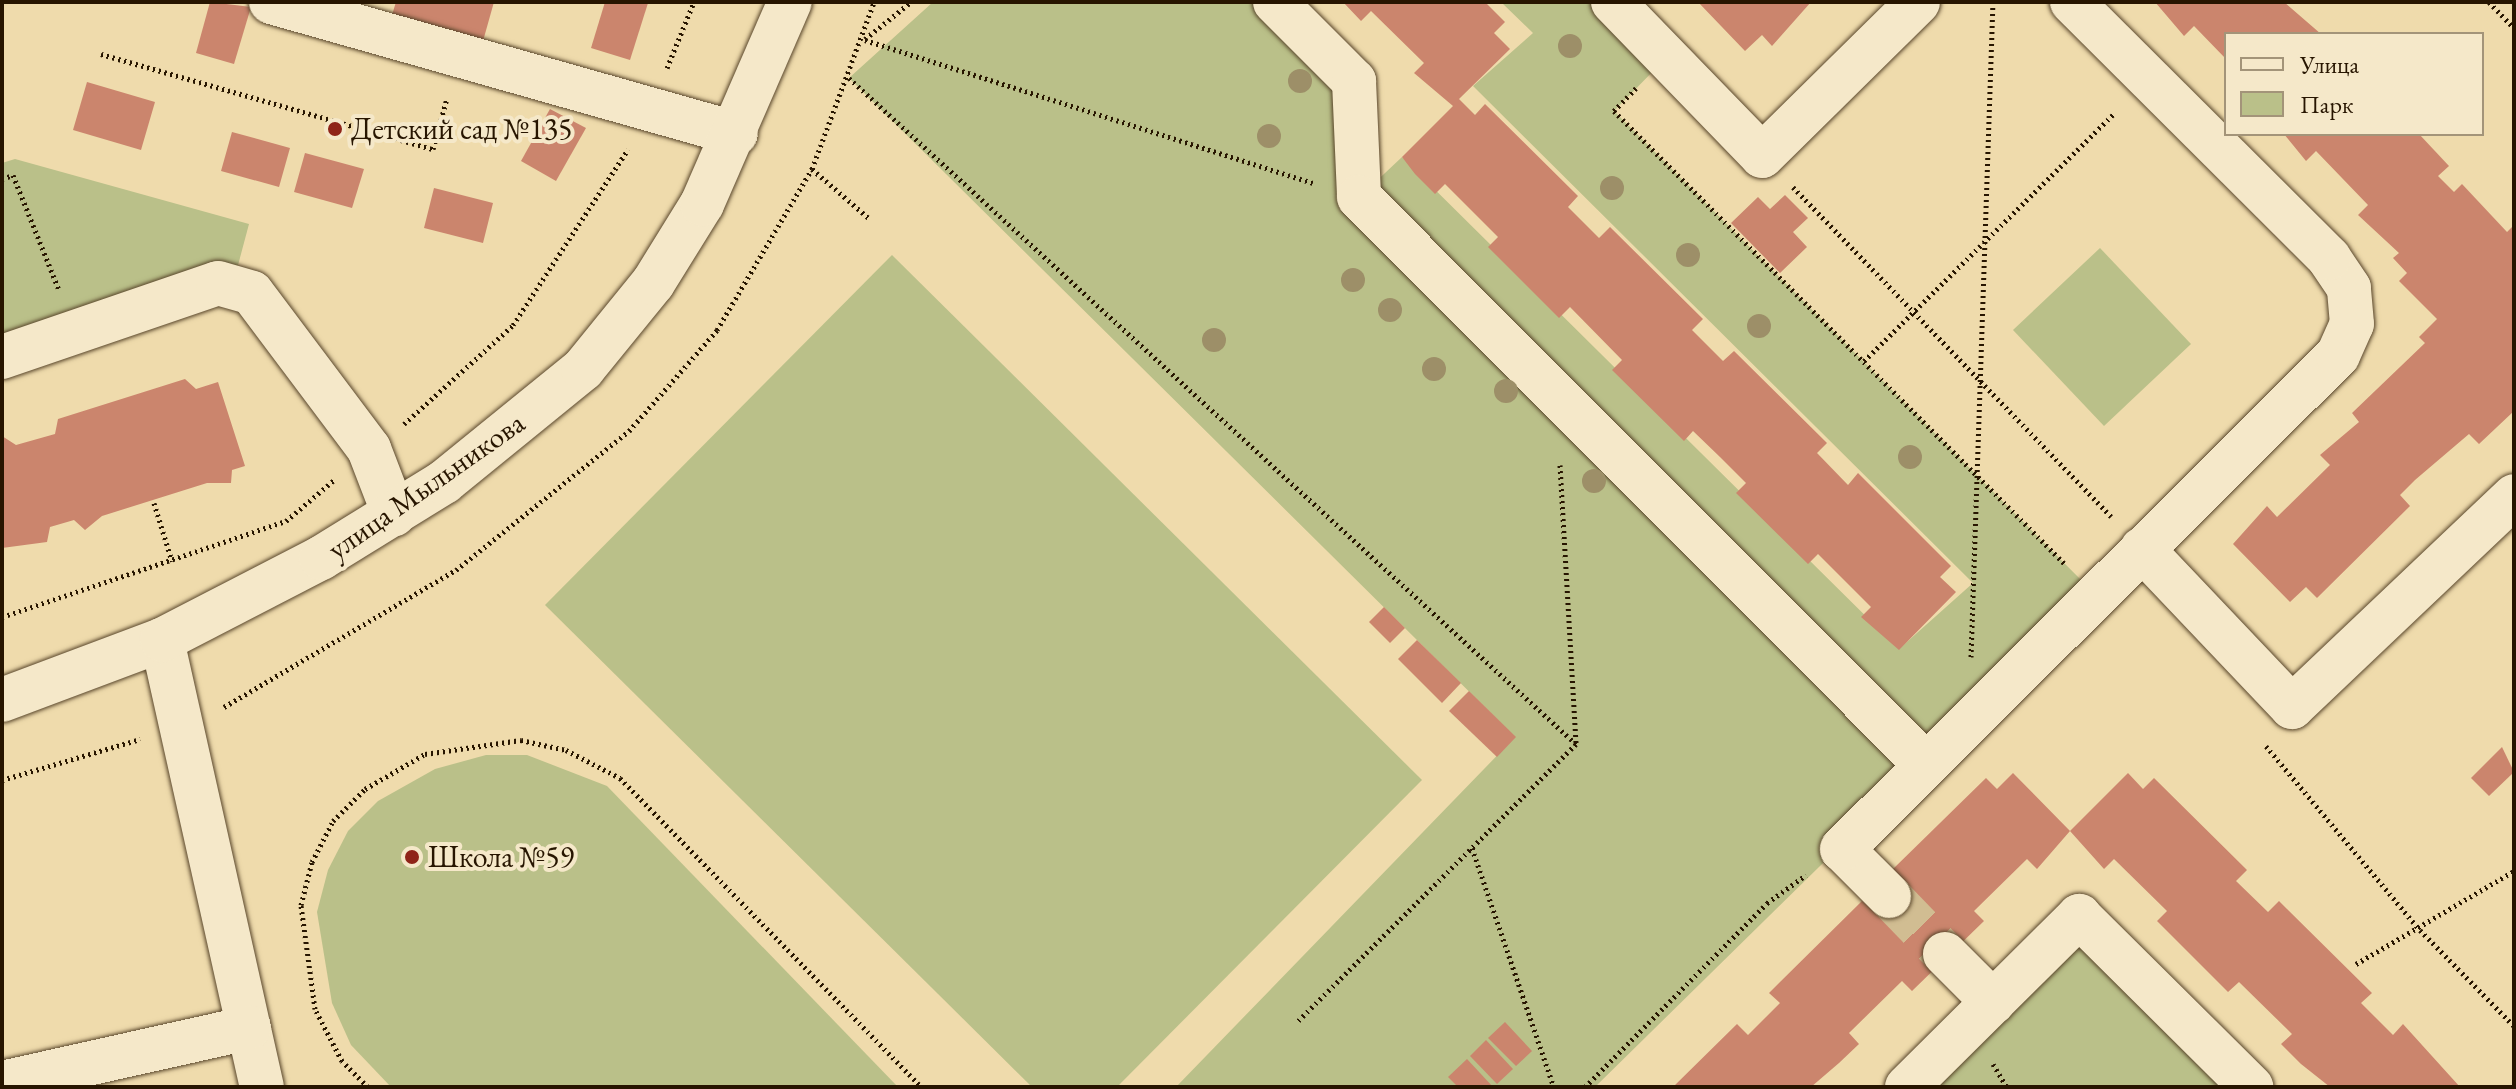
<!DOCTYPE html>
<html>
<head>
<meta charset="utf-8">
<style>
  body { margin:0 }
  #map { position:relative; width:2516px; height:1089px; overflow:hidden; background:#efdbac; font-family:"EB Garamond",serif }
  div>[style] { position:absolute }
  .green>* { inset:0; background:#bac089 }
  .building>* { inset:0; background:#cb856d }
  .minor-tunnel>* { height:44px; margin-top:-22px; transform-origin:0; background:repeating-linear-gradient(90deg,#d1bd92 0 44px,transparent 0 66px) }
  .path>* { height:5px; margin-top:-2.5px; transform-origin:0; background:repeating-linear-gradient(90deg,#271500 0 2px,transparent 0 6px) }
  .roads { filter:drop-shadow(0 0 2px #59462b) drop-shadow(0 0 2px #59462b) }
  .minor>* { height:44px; margin:-22px; padding:0 22px; transform-origin:22px; border-radius:22px; background:#f5e8c9 }
  .trees>* { width:24px; height:24px; margin:-12px; border-radius:50%; background:#9d8f68 }
  .dots>* { width:22px; height:22px; translate:-50% -50%; box-sizing:border-box; border:4px solid #f5e8c9; border-radius:50% }
  span { translate:-50% -50%; white-space:nowrap; text-align:center; line-height:1.15; -webkit-text-stroke:8px #f5e8c9; paint-order:stroke }
  .poi-label { font-size:30px; color:#271500 }
  .left { translate:0 -50%; text-align:left }
  .street-label { font-size:30px; color:#271500 }
  .frame { position:absolute; inset:0; border:4px solid #271500; pointer-events:none }
  .legend { position:absolute; left:2224px; top:32px; width:260px; height:104px; box-sizing:border-box; background:#f5e8c9; border:2px solid #a39479; margin:0; padding:10px 14px; list-style:none; font-size:24px; color:#271500 }
  .legend li { display:flex; align-items:center; gap:16px; height:40px }
  .legend b { width:40px; border:2px solid #a39479 }
</style>
</head>
<body>
<div id="map">
  <div class="green">
    <i style="clip-path:polygon(933px 2px,1275px 2px,1354px 81px,1367px 190px,1402px 157px,1899px 649px,1973px 583px,1473px 86px,1533px 33px,1501px 2px,1609px 2px,1666px 58px,1614px 111px,2096px 595px,1595px 1087px,1176px 1087px,1515px 737px,849px 78px)"></i>
    <i style="clip-path:polygon(15px 159px,249px 224px,237px 269px,2px 349px,2px 163px)"></i>
    <i style="clip-path:polygon(2100px 248px,2191px 344px,2104px 426px,2013px 330px)"></i>
    <i style="clip-path:polygon(892px 255px,1422px 780px,1117px 1087px,1032px 1087px,545px 605px)"></i>
    <i style="clip-path:polygon(486px 755px,527px 755px,607px 786px,898px 1087px,391px 1087px,351px 1045px,332px 1003px,317px 912px,328px 870px,348px 831px,378px 801px,435px 769px)"></i>
    <i style="clip-path:polygon(2079px 916px,2251px 1087px,1907px 1087px)"></i>
  </div>
  <div class="building">
    <i style="clip-path:polygon(210px 2px,251px 7px,234px 64px,196px 53px)"></i>
    <i style="clip-path:polygon(396px 2px,494px 2px,483px 41px,392px 15px)"></i>
    <i style="clip-path:polygon(605px 2px,648px 3px,630px 60px,591px 48px)"></i>
    <i style="clip-path:polygon(1343px 2px,1485px 2px,1505px 22px,1494px 33px,1510px 49px,1459px 99px,1475px 115px,1485px 104px,1578px 196px,1568px 207px,1599px 238px,1610px 227px,1703px 319px,1692px 330px,1723px 361px,1734px 351px,1827px 443px,1817px 453px,1848px 485px,1858px 473px,1951px 566px,1940px 577px,1956px 592px,1899px 650px,1861px 617px,1871px 607px,1818px 554px,1808px 564px,1736px 493px,1746px 483px,1720px 457px,1693px 431px,1684px 441px,1612px 370px,1622px 360px,1570px 307px,1559px 318px,1488px 247px,1498px 237px,1445px 184px,1435px 194px,1415px 174px,1402px 157px,1453px 106px,1414px 73px,1424px 63px,1371px 11px,1361px 21px)"></i>
    <i style="clip-path:polygon(1698px 2px,1811px 2px,1772px 46px,1762px 35px,1745px 51px)"></i>
    <i style="clip-path:polygon(2155px 2px,2284px 2px,2321px 34px,2226px 34px,2226px 59px,2194px 26px,2184px 36px)"></i>
    <i style="clip-path:polygon(87px 82px,155px 102px,141px 150px,73px 130px)"></i>
    <i style="clip-path:polygon(550px 109px,586px 128px,556px 181px,521px 161px)"></i>
    <i style="clip-path:polygon(232px 132px,290px 148px,279px 187px,221px 171px)"></i>
    <i style="clip-path:polygon(2284px 134px,2419px 134px,2449px 166px,2438px 176px,2454px 192px,2462px 184px,2507px 232px,2514px 225px,2514px 411px,2479px 444px,2469px 434px,2415px 480px,2400px 495px,2410px 506px,2317px 598px,2306px 587px,2290px 602px,2233px 544px,2267px 506px,2277px 517px,2330px 465px,2320px 455px,2359px 422px,2352px 413px,2425px 343px,2419px 337px,2437px 319px,2399px 281px,2407px 273px,2393px 258px,2399px 253px,2358px 215px,2368px 205px,2316px 151px,2306px 161px)"></i>
    <i style="clip-path:polygon(305px 153px,364px 169px,352px 208px,294px 192px)"></i>
    <i style="clip-path:polygon(434px 188px,493px 203px,483px 243px,424px 228px)"></i>
    <i style="clip-path:polygon(1785px 195px,1808px 218px,1793px 232px,1807px 247px,1780px 273px,1731px 223px,1758px 197px,1770px 209px)"></i>
    <i style="clip-path:polygon(185px 379px,196px 389px,218px 382px,245px 466px,232px 470px,231px 483px,207px 483px,102px 516px,85px 530px,74px 520px,50px 527px,47px 542px,2px 548px,2px 436px,16px 445px,55px 434px,58px 419px)"></i>
    <i style="clip-path:polygon(1384px 607px,1405px 628px,1390px 643px,1369px 622px)"></i>
    <i style="clip-path:polygon(1417px 640px,1461px 683px,1442px 703px,1398px 659px)"></i>
    <i style="clip-path:polygon(1469px 691px,1516px 737px,1497px 757px,1449px 711px)"></i>
    <i style="clip-path:polygon(2502px 747px,2514px 772px,2489px 796px,2471px 778px)"></i>
    <i style="clip-path:polygon(2013px 773px,2070px 831px,2037px 869px,2027px 859px,1974px 911px,1984px 921px,1912px 991px,1902px 981px,1849px 1033px,1859px 1044px,1839px 1063px,1811px 1087px,1673px 1087px,1737px 1024px,1748px 1035px,1780px 1003px,1769px 993px,1862px 901px,1873px 911px,1889px 896px,1893px 869px,1986px 778px,1997px 789px)"></i>
    <i style="clip-path:polygon(2128px 773px,2143px 789px,2154px 778px,2247px 870px,2236px 881px,2268px 912px,2279px 901px,2372px 993px,2361px 1003px,2393px 1035px,2403px 1024px,2460px 1087px,2330px 1087px,2301px 1064px,2281px 1044px,2292px 1034px,2239px 982px,2228px 992px,2157px 921px,2167px 911px,2114px 859px,2104px 869px,2070px 831px)"></i>
    <i style="clip-path:polygon(1505px 1022px,1532px 1051px,1516px 1066px,1488px 1038px)"></i>
    <i style="clip-path:polygon(1486px 1040px,1513px 1069px,1497px 1084px,1470px 1056px)"></i>
    <i style="clip-path:polygon(1467px 1059px,1493px 1087px,1458px 1087px,1448px 1077px)"></i>
  </div>
  <div class="minor-tunnel">
    <i style="left:1889px;top:896px;width:81px;rotate:46deg"></i>
  </div>
  <div class="path">
    <i style="left:2489px;top:2px;width:36px;rotate:46deg"></i>
    <i style="left:865px;top:39px;width:59px;rotate:-38.8deg"></i>
    <i style="left:865px;top:40px;width:470px;rotate:17.7deg"></i>
    <i style="left:101px;top:54px;width:345px;rotate:16deg"></i>
    <i style="left:433px;top:149px;width:53px;rotate:-74.6deg"></i>
    <i style="left:667px;top:68px;width:71px;rotate:-67.8deg"></i>
    <i style="left:849px;top:78px;width:986px;rotate:42.49deg"></i>
    <i style="left:1576px;top:744px;width:392px;rotate:135.1deg"></i>
    <i style="left:1636px;top:88px;width:32px;rotate:134deg"></i>
    <i style="left:1614px;top:111px;width:638px;rotate:45.13deg"></i>
    <i style="left:812px;top:169px;width:77px;rotate:40.8deg"></i>
    <i style="left:2px;top:179px;width:12px;rotate:-20deg"></i>
    <i style="left:13px;top:175px;width:124px;rotate:68.2deg"></i>
    <i style="left:1793px;top:187px;width:458px;rotate:46deg"></i>
    <i style="left:1864px;top:361px;width:354px;rotate:-44.7deg"></i>
    <i style="left:404px;top:424px;width:147px;rotate:-42.2deg"></i>
    <i style="left:513px;top:325px;width:210px;rotate:-56.8deg"></i>
    <i style="left:1560px;top:465px;width:278px;rotate:86.7deg"></i>
    <i style="left:154px;top:503px;width:61px;rotate:72.8deg"></i>
    <i style="left:2px;top:617px;width:300px;rotate:-18.7deg"></i>
    <i style="left:286px;top:521px;width:63px;rotate:-40.5deg"></i>
    <i style="left:1971px;top:657px;width:655px;rotate:-88.08deg"></i>
    <i style="left:224px;top:707px;width:269px;rotate:-30.6deg"></i>
    <i style="left:456px;top:570px;width:222px;rotate:-38.8deg"></i>
    <i style="left:629px;top:431px;width:134px;rotate:-48.9deg"></i>
    <i style="left:717px;top:330px;width:187px;rotate:-59.5deg"></i>
    <i style="left:812px;top:169px;width:178px;rotate:-69.6deg"></i>
    <i style="left:2266px;top:746px;width:240px;rotate:50.1deg"></i>
    <i style="left:2420px;top:930px;width:134px;rotate:45.6deg"></i>
    <i style="left:2px;top:780px;width:144px;rotate:-16.5deg"></i>
    <i style="left:1472px;top:848px;width:253px;rotate:71.1deg"></i>
    <i style="left:2356px;top:964px;width:183px;rotate:-30.5deg"></i>
    <i style="left:1993px;top:1064px;width:27px;rotate:59deg"></i>
    <i style="left:368px;top:1087px;width:37px;rotate:-135deg"></i>
    <i style="left:342px;top:1061px;width:59px;rotate:-117.4deg"></i>
    <i style="left:315px;top:1009px;width:105px;rotate:-97.7deg"></i>
    <i style="left:301px;top:905px;width:44px;rotate:-75.7deg"></i>
    <i style="left:312px;top:862px;width:46px;rotate:-62.9deg"></i>
    <i style="left:333px;top:821px;width:45px;rotate:-45deg"></i>
    <i style="left:365px;top:789px;width:69px;rotate:-30.3deg"></i>
    <i style="left:425px;top:754px;width:97px;rotate:-8.3deg"></i>
    <i style="left:521px;top:740px;width:46px;rotate:12.5deg"></i>
    <i style="left:566px;top:750px;width:61px;rotate:27.4deg"></i>
    <i style="left:620px;top:778px;width:432px;rotate:45.7deg"></i>
    <i style="left:1585px;top:1087px;width:259px;rotate:-45.3deg"></i>
    <i style="left:1767px;top:903px;width:48px;rotate:-35.7deg"></i>
  </div>
  <div class="roads">
    <div class="minor">
      <i style="left:271px;top:2px;width:483px;rotate:15.8deg"></i>
      <i style="left:1275px;top:2px;width:112px;rotate:45deg"></i>
      <i style="left:1354px;top:81px;width:116px;rotate:87.5deg"></i>
      <i style="left:1359px;top:197px;width:803px;rotate:45.05deg"></i>
      <i style="left:1613px;top:2px;width:214px;rotate:45.9deg"></i>
      <i style="left:1762px;top:156px;width:219px;rotate:-44.6deg"></i>
      <i style="left:2px;top:357px;width:228px;rotate:-18.9deg"></i>
      <i style="left:218px;top:283px;width:35px;rotate:16deg"></i>
      <i style="left:252px;top:293px;width:195px;rotate:53.1deg"></i>
      <i style="left:369px;top:449px;width:70px;rotate:69deg"></i>
      <i style="left:2142px;top:549px;width:218px;rotate:46.5deg"></i>
      <i style="left:2292px;top:707px;width:306px;rotate:-43.5deg"></i>
      <i style="left:162px;top:640px;width:458px;rotate:77.4deg"></i>
      <i style="left:2px;top:700px;width:171px;rotate:-20.6deg"></i>
      <i style="left:162px;top:640px;width:179px;rotate:-27.3deg"></i>
      <i style="left:321px;top:558px;width:145px;rotate:-31.7deg"></i>
      <i style="left:444px;top:482px;width:179px;rotate:-39.1deg"></i>
      <i style="left:583px;top:369px;width:111px;rotate:-50.9deg"></i>
      <i style="left:653px;top:283px;width:93px;rotate:-58.2deg"></i>
      <i style="left:702px;top:204px;width:220px;rotate:-66.5deg"></i>
      <i style="left:1889px;top:896px;width:66px;rotate:-135deg"></i>
      <i style="left:1842px;top:849px;width:700px;rotate:-44.88deg"></i>
      <i style="left:2338px;top:355px;width:34px;rotate:-66deg"></i>
      <i style="left:2352px;top:324px;width:36px;rotate:-95deg"></i>
      <i style="left:2349px;top:288px;width:36px;rotate:-124deg"></i>
      <i style="left:2329px;top:258px;width:363px;rotate:-135.1deg"></i>
      <i style="left:1945px;top:954px;width:68px;rotate:45deg"></i>
      <i style="left:2px;top:1083px;width:253px;rotate:-12.6deg"></i>
      <i style="left:1907px;top:1087px;width:243px;rotate:-44.8deg"></i>
      <i style="left:2079px;top:916px;width:243px;rotate:44.8deg"></i>
    </div>
  </div>
  <div class="trees">
    <i style="left:1570px;top:46px"></i>
    <i style="left:1300px;top:81px"></i>
    <i style="left:1269px;top:136px"></i>
    <i style="left:1612px;top:188px"></i>
    <i style="left:1688px;top:255px"></i>
    <i style="left:1353px;top:280px"></i>
    <i style="left:1390px;top:310px"></i>
    <i style="left:1759px;top:326px"></i>
    <i style="left:1214px;top:340px"></i>
    <i style="left:1434px;top:369px"></i>
    <i style="left:1506px;top:391px"></i>
    <i style="left:1910px;top:457px"></i>
    <i style="left:1594px;top:481px"></i>
  </div>
  <div class="dots">
    <i style="left:335px;top:129px;background:#8f2418"></i>
    <i style="left:412px;top:857px;background:#8f2418"></i>
  </div>
  <div class="poi-label">
    <span class="left" style="left:351px;top:129px">Детский сад №135</span>
    <span class="left" style="left:428px;top:857px">Школа №59</span>
  </div>
  <div class="street-label">
    <span style="left:426px;top:486px;rotate:-35deg">улица Мыльникова</span>
  </div>
  <div class="frame"></div>
  <ul class="legend">
  <li><b style="height:10px;background:#f5e8c9"></b>Улица</li>
  <li><b style="height:22px;background:#bac089"></b>Парк</li>
  </ul>
</div>
</body>
</html>
